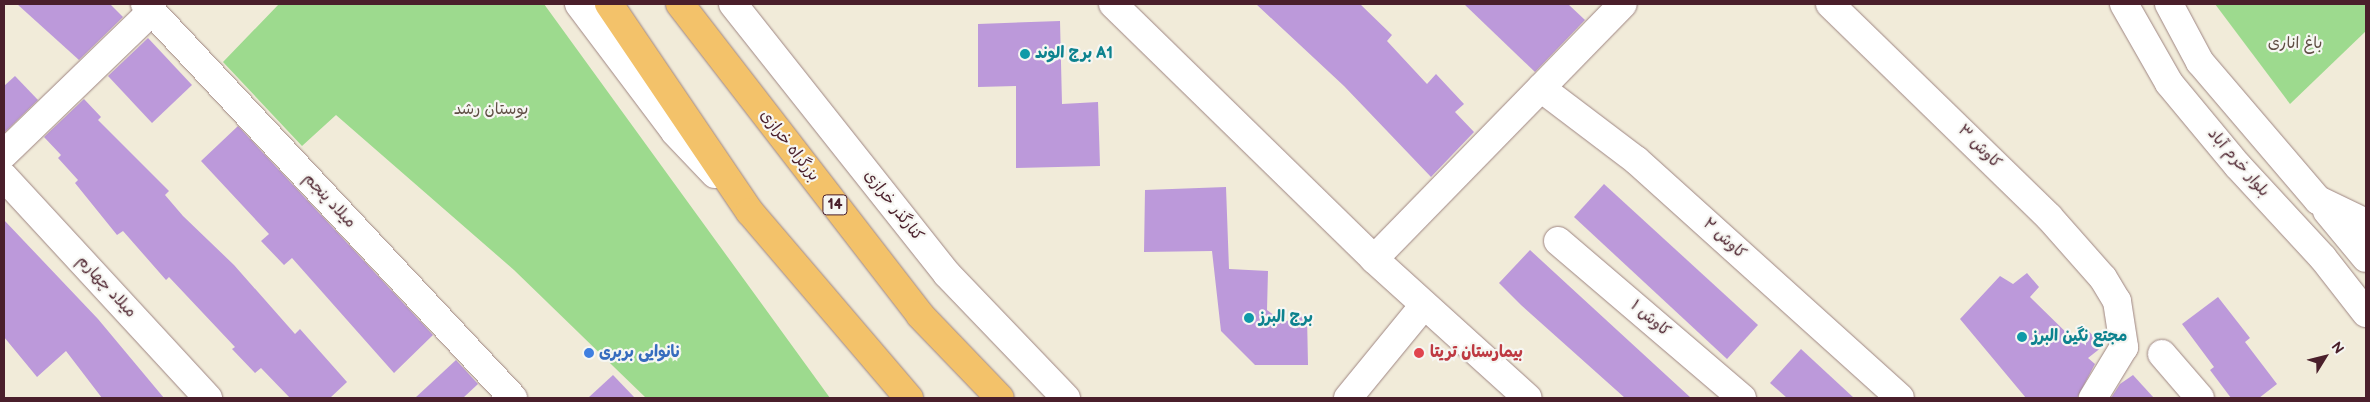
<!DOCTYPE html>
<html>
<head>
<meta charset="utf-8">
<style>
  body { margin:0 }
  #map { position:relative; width:2370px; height:402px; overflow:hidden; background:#f1ebd9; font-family:"Balsamiq Sans","Playpen Sans Arabic",sans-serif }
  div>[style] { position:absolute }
  .green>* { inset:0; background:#9dda8e }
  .building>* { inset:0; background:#bc99da }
  .roads { filter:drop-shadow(0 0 1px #9e8582) drop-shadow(0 0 1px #9e8582) }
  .minor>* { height:28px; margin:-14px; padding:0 14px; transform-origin:14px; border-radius:14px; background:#fff }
  .highway>* { height:28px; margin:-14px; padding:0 14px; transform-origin:14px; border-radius:14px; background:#f3c26a }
  .dots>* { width:14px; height:14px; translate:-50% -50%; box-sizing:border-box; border:2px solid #f6f6f2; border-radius:50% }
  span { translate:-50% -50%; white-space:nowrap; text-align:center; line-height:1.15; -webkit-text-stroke:4.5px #f6f6f2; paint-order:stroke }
  .shield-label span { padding:1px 4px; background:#f6f6f2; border:1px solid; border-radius:4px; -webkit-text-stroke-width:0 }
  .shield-label { font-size:15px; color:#4a1f2b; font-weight:700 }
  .park-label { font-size:16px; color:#5f4e44 }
  .culture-label { font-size:16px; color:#0d838f; font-weight:700 }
  .left { translate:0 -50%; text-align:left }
  .street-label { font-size:16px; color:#4a1f2b }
  .shop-label { font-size:16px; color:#366cbe; font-weight:700 }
  .health-label { font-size:16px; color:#be3a42; font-weight:700 }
  .frame { position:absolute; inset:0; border:5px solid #4a1f2b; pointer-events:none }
  .north { position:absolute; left:2300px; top:332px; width:50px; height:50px; -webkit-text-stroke:4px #f6f6f2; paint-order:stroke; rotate:54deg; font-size:14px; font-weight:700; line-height:20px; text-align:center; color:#4a1f2b }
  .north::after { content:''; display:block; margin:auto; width:18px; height:22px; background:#4a1f2b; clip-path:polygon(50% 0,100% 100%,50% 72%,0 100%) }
</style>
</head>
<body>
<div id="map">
  <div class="green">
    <i style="clip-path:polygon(279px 4px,544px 4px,830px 398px,646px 398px,514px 270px,336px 115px,302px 146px,223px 62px)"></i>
    <i style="clip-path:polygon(2215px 4px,2366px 4px,2366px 31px,2290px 104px)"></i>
  </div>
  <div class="building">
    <i style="clip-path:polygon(17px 4px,110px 4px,123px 17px,79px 60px)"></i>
    <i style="clip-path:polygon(1256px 4px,1360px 4px,1392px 35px,1387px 41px,1427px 84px,1436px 74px,1464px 104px,1455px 112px,1474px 132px,1431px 177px,1344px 86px)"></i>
    <i style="clip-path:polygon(1464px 4px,1568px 4px,1585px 20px,1535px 72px)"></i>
    <i style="clip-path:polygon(1060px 21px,1062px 104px,1098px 102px,1100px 166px,1016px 168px,1016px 86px,978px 87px,978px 24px)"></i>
    <i style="clip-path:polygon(148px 38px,192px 85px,152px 123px,108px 76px)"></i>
    <i style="clip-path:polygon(15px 76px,38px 100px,4px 133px,4px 86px)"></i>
    <i style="clip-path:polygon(84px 99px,101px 117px,98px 120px,169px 191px,165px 195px,183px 216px,234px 265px,295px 334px,300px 329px,347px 382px,330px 398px,290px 398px,261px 368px,255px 373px,232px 349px,235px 347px,169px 277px,166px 280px,123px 231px,117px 235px,75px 183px,78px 180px,58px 158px,61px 155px,44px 137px)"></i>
    <i style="clip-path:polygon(238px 126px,433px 335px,394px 373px,292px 258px,284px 265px,261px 241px,269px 234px,201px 161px)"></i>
    <i style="clip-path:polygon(1604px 184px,1758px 325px,1727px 359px,1574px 217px)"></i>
    <i style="clip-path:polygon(1226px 187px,1229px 269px,1268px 271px,1267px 310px,1283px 322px,1307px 315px,1308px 365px,1255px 365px,1221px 331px,1212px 251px,1144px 252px,1145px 190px)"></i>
    <i style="clip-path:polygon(4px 220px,98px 319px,164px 398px,102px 398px,66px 351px,37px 377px,4px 337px)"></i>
    <i style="clip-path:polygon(1530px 250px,1568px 285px,1691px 398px,1625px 398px,1521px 305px,1499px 283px)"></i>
    <i style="clip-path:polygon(2027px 273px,2039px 287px,2030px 297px,2077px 343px,2088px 330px,2102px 347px,2088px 358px,2095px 364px,2077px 398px,2026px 398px,1960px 319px,2000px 276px,2013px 284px)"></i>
    <i style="clip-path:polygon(2218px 297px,2250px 338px,2245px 342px,2277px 384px,2259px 398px,2231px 398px,2210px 370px,2214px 367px,2182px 324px)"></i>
    <i style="clip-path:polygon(1801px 349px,1854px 398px,1787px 398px,1770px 383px)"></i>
    <i style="clip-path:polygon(456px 360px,478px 384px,463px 398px,415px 398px)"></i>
    <i style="clip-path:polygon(613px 375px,635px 398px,588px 398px)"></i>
    <i style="clip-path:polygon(2133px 375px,2154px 398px,2111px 398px,2120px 384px)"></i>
  </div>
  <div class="roads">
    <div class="minor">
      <i style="left:145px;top:4px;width:539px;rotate:46.95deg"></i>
      <i style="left:579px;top:4px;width:160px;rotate:53.1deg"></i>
      <i style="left:675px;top:132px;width:58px;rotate:46.4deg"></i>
      <i style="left:733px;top:4px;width:345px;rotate:51.6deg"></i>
      <i style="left:947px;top:274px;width:172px;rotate:46.2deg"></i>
      <i style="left:1113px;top:4px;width:365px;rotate:44.3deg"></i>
      <i style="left:1374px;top:259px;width:207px;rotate:42.1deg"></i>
      <i style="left:1830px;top:4px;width:305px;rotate:44.2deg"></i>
      <i style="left:2049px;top:217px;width:81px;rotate:48.5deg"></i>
      <i style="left:2103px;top:278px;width:27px;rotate:59deg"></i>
      <i style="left:2117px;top:301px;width:47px;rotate:81.3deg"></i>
      <i style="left:2124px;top:347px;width:60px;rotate:121.3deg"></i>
      <i style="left:2124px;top:4px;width:91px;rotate:60.3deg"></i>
      <i style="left:2169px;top:83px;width:108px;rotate:50.3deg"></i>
      <i style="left:2238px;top:166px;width:125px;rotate:47.3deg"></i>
      <i style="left:2323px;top:258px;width:70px;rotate:52deg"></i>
      <i style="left:2169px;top:4px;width:66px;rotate:61.9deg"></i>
      <i style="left:2200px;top:62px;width:182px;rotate:49.5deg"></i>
      <i style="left:2318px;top:200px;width:53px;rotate:25.6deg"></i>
      <i style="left:1541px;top:88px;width:119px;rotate:37.2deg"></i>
      <i style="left:1636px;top:160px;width:355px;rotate:42deg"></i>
      <i style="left:4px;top:154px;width:206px;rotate:-44deg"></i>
      <i style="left:4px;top:177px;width:301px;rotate:47.3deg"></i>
      <i style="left:2327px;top:211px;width:61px;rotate:50.3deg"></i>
      <i style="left:1558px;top:241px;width:242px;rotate:40.5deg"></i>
      <i style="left:1374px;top:259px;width:356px;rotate:-45.7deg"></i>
      <i style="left:2162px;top:354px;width:58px;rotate:49.2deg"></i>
      <i style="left:1348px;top:398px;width:120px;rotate:-50.7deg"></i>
    </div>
    <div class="highway">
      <i style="left:609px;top:4px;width:251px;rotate:55.9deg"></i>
      <i style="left:750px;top:212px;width:245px;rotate:49.5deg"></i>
      <i style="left:680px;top:4px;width:393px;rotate:52.3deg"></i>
      <i style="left:920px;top:315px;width:115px;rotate:46.1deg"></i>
    </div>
  </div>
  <div class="dots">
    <i style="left:1025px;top:54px;background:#0f9aa8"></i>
    <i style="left:1249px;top:318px;background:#0f9aa8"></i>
    <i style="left:2022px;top:337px;background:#0f9aa8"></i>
    <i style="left:589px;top:353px;background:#3f7fe0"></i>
    <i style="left:1419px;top:353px;background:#e0444e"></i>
  </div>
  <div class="shield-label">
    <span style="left:835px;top:205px">14</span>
  </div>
  <div class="park-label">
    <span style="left:2295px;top:44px">باغ اناری</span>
    <span style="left:491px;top:110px">بوستان رشد</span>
  </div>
  <div class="culture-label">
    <span class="left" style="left:1035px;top:54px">برج الوند A1</span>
    <span class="left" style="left:1259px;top:318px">برج البرز</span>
    <span class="left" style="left:2032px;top:337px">مجتع نگین البرز</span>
  </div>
  <div class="street-label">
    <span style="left:789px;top:146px;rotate:52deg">بزرگراه خرازی</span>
    <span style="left:1979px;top:147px;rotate:45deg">کاوش ۳</span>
    <span style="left:2238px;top:163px;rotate:49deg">بلوار خرم آباد</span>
    <span style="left:329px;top:201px;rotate:47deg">میلاد پنجم</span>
    <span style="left:893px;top:206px;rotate:52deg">کنارگذر خرازی</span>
    <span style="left:1724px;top:239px;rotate:42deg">کاوش ۲</span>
    <span style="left:106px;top:287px;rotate:47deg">میلاد چهارم</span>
    <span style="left:1650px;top:319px;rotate:40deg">کاوش ۱</span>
  </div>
  <div class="shop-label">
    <span class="left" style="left:599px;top:353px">نانوایی بربری</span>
  </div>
  <div class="health-label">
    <span class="left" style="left:1430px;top:353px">بیمارستان تریتا</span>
  </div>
  <div class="frame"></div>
  <div class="north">N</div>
</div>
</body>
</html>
